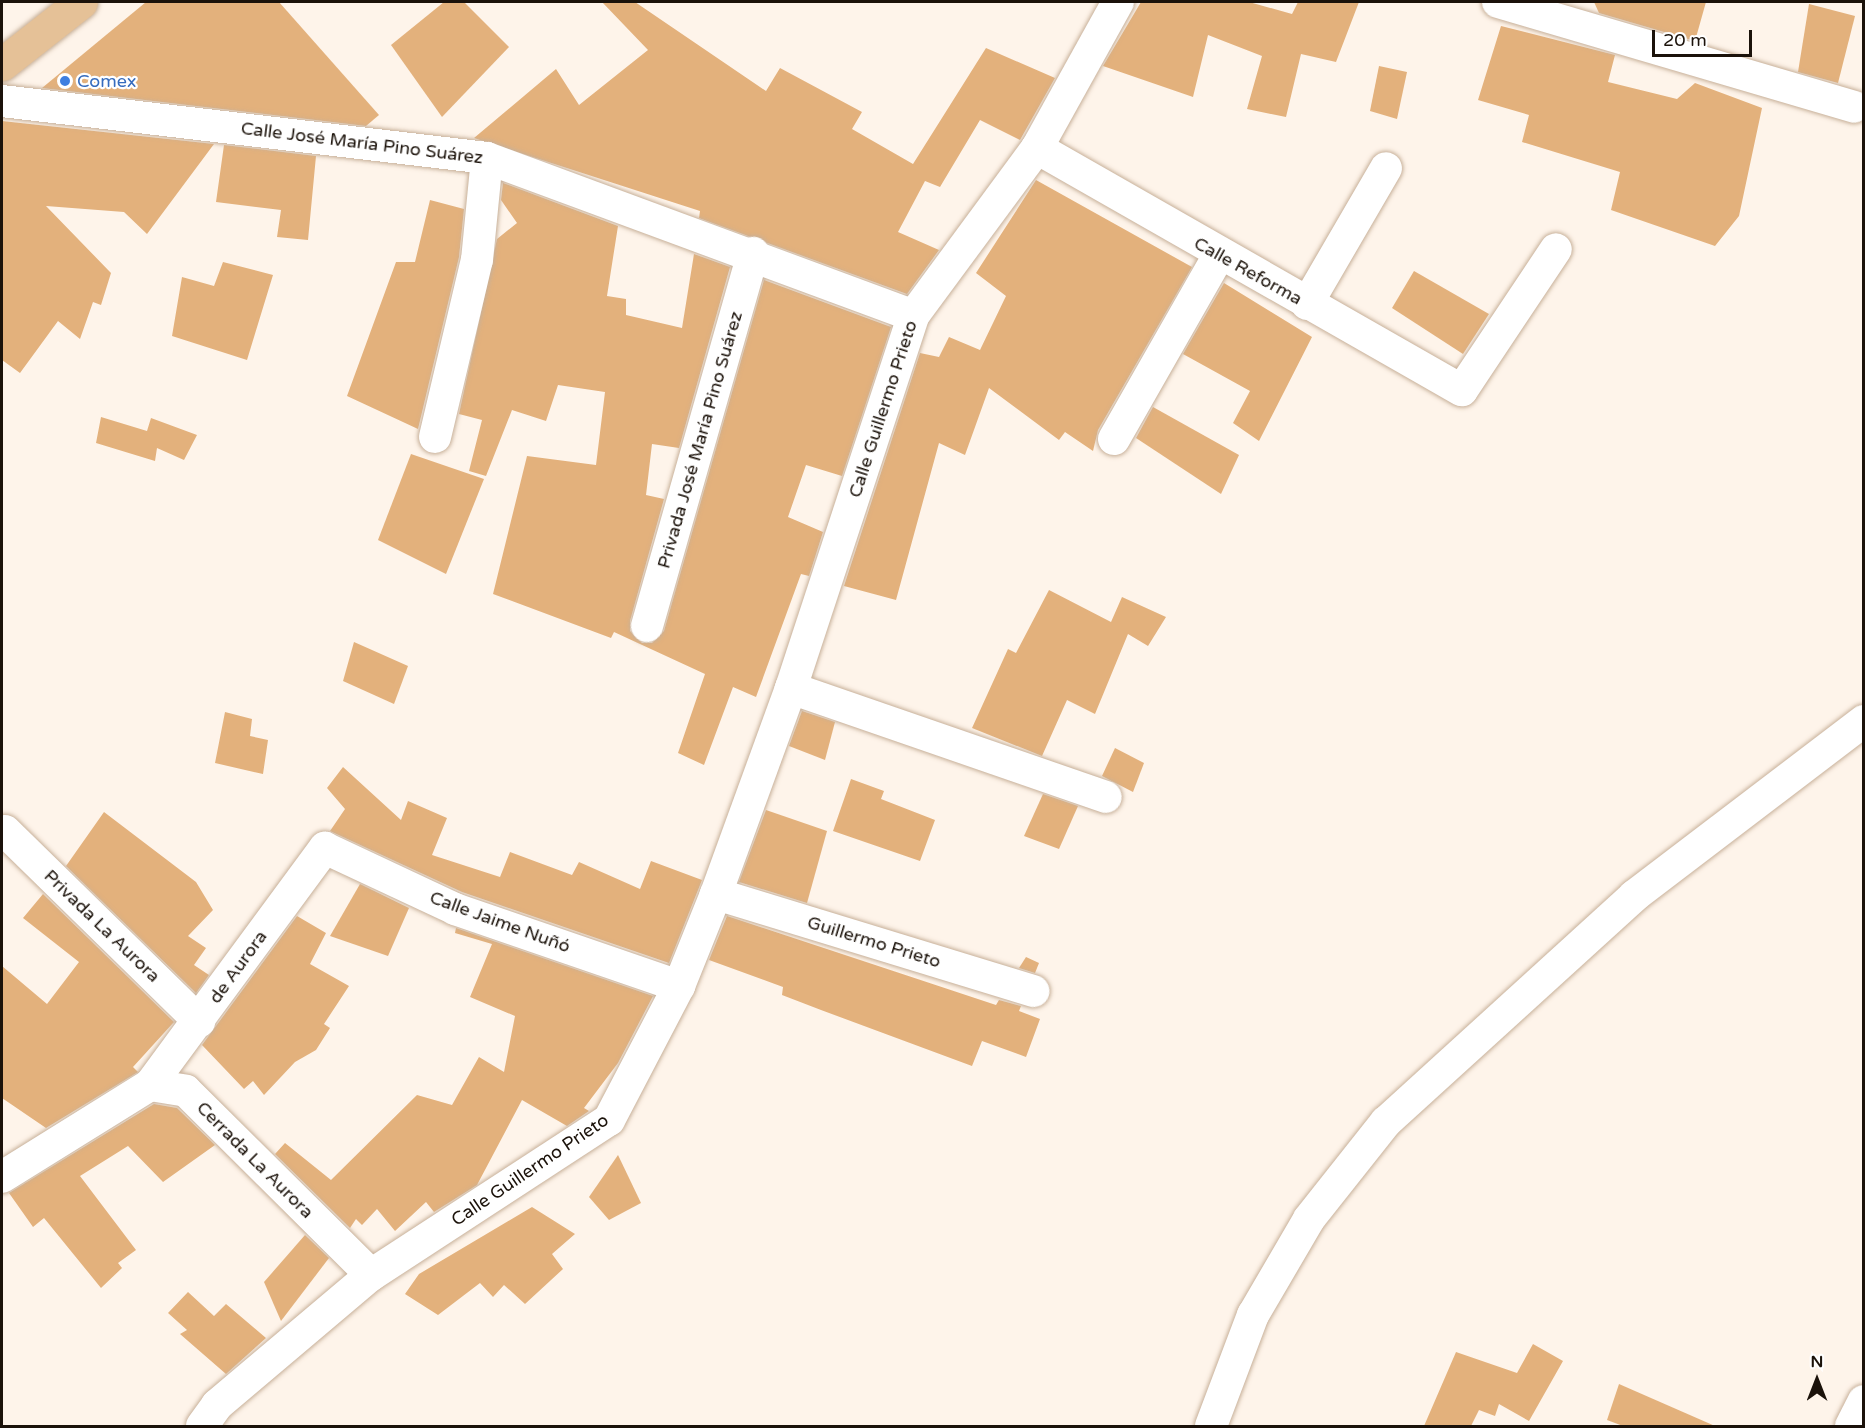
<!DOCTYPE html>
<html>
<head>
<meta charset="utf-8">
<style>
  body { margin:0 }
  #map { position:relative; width:1865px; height:1428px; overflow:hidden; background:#fef4ea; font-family:"Varela Round",sans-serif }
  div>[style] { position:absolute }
  .building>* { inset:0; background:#e3b17c }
  .roads { filter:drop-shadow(0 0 2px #c7b099) drop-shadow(0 0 2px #c7b099) }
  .street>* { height:32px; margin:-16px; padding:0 16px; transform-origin:16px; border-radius:16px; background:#fff }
  .primary>* { height:33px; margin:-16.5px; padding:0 16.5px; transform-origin:16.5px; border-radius:16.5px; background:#e5c197 }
  .dots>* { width:16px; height:16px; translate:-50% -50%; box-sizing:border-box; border:3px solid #fff; border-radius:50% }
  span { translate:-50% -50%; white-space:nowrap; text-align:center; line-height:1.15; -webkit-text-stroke:4.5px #fff; paint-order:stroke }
  .shop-label { font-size:18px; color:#366cbe }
  .left { translate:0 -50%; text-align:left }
  .street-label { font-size:18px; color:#1b120a }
  .frame { position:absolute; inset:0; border:3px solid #1b120a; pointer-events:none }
  .north { position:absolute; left:1787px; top:1350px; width:60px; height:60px; -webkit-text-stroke:4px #fff; paint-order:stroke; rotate:0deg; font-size:16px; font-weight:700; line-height:24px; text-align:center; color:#1b120a }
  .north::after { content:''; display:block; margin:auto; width:21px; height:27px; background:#1b120a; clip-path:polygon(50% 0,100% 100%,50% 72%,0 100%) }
  .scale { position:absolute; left:1652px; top:30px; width:100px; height:27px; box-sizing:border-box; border:3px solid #1b120a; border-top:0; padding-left:8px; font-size:18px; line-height:21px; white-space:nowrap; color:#1b120a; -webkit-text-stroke:4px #fff; paint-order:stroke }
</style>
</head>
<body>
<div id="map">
  <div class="building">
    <i style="clip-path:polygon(146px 2px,279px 2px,379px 115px,366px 126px,42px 88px)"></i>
    <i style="clip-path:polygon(444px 2px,464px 2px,509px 47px,442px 117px,391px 45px)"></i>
    <i style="clip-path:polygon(602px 2px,635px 2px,766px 91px,780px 68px,862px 112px,852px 129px,913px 164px,986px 48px,1055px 78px,1020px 140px,980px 120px,940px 187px,925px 181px,898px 232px,939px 250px,907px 294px,699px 218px,700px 211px,474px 138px,556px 69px,579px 105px,648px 50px)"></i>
    <i style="clip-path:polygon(1141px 2px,1249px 2px,1292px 14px,1298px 2px,1359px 2px,1336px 62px,1301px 54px,1286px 117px,1247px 109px,1262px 56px,1208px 35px,1193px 97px,1103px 66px)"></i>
    <i style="clip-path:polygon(1594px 2px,1706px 2px,1695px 41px,1599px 13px)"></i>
    <i style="clip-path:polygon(1809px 4px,1855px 16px,1838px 83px,1798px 72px)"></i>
    <i style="clip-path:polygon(1501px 26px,1615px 55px,1608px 82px,1677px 99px,1695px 83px,1762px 108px,1739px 216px,1715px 246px,1611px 210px,1620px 172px,1522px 142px,1529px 115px,1478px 100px)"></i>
    <i style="clip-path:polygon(1379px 66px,1407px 72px,1397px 119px,1370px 111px)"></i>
    <i style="clip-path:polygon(2px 121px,214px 144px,147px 234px,124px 212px,46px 206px,111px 273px,101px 305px,93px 302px,80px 339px,58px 321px,20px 373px,2px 360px)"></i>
    <i style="clip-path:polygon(224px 145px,316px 156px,308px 240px,277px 237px,281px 210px,216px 202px)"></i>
    <i style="clip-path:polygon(1036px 180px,1192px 267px,1098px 430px,1093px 451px,1065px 432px,1059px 440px,989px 388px,965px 455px,939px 443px,896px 600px,844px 586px,920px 353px,939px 357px,949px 337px,980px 350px,1006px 296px,976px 273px)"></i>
    <i style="clip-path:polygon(503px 183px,618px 226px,607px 296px,626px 299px,626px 315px,682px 328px,694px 254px,730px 267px,679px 448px,652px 444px,646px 495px,664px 499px,630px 621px,630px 631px,642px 643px,652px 643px,664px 631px,764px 280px,891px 327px,842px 476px,806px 465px,788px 517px,823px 532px,809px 576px,801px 574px,756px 697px,733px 687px,704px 765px,678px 753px,705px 674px,614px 632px,611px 638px,493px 594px,527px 456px,596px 465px,605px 392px,558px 385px,546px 421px,512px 410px,486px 476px,469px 471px,482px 420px,459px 414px,497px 239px,517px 223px,501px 200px)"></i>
    <i style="clip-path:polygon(430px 200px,464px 209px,459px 257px,418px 429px,347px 396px,396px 262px,415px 262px)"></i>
    <i style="clip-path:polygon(223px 262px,273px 275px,247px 360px,172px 336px,182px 277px,214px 286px)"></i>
    <i style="clip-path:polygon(1414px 271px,1489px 314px,1463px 354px,1392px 308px)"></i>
    <i style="clip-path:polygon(1224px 283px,1312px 337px,1259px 441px,1233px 423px,1250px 391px,1183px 354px)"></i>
    <i style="clip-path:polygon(1153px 407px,1239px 455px,1221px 494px,1136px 438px)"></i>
    <i style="clip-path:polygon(101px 417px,147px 431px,151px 418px,197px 435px,184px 460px,157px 448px,155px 461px,96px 443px)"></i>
    <i style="clip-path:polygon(411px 454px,484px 479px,446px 574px,378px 540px)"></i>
    <i style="clip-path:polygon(1049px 590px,1111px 622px,1122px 597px,1166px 617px,1148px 646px,1128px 634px,1095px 714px,1067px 700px,1042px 756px,972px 728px,1008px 649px,1016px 653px)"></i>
    <i style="clip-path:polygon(354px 642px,408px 666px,394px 704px,343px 681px)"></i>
    <i style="clip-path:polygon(802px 711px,835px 722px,825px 760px,789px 746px)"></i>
    <i style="clip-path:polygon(225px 712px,252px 719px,250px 736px,268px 740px,263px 774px,215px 763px)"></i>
    <i style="clip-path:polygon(1115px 748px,1144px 763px,1133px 792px,1102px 776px)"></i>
    <i style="clip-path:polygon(343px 767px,401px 820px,408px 801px,447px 818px,432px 855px,500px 877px,510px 852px,572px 875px,579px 862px,640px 889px,651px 861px,702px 880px,669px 963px,462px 892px,330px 831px,345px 809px,327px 788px)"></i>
    <i style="clip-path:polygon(851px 779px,884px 791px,881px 799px,935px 820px,920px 861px,833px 831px)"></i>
    <i style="clip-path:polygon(1043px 794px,1078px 806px,1059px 849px,1024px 836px)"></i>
    <i style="clip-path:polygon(766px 810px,827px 831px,807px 903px,739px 882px)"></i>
    <i style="clip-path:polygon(104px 812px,196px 882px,213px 910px,188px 936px,206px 948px,194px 965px,209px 975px,196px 993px,66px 866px)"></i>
    <i style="clip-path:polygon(360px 884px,409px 908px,388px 956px,330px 936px)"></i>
    <i style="clip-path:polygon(43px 894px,174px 1022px,133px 1067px,138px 1072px,46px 1128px,2px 1098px,2px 966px,47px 1004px,79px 962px,23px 918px)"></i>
    <i style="clip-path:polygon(297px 916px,326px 933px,310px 964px,349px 986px,324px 1024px,330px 1028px,316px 1050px,295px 1062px,264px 1095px,253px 1081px,244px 1089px,202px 1045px)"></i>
    <i style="clip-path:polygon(727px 916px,996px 1005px,999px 1000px,1021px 1006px,1019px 1011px,1040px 1019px,1026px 1057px,982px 1041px,972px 1066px,821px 1010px,782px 995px,783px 987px,709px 960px)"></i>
    <i style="clip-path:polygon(456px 928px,653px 996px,618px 1063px,584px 1108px,589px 1111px,567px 1126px,522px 1100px,477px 1185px,434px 1212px,426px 1202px,395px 1231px,377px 1209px,362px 1225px,356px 1219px,350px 1228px,275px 1154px,285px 1143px,331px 1180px,417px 1095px,452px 1105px,479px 1057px,504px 1072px,515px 1016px,470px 997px,492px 944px,455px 933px)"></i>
    <i style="clip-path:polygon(1026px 957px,1039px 963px,1035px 973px,1019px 968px)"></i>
    <i style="clip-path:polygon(154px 1104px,177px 1108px,215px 1145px,163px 1182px,128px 1146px,80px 1176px,136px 1250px,118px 1263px,122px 1268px,101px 1288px,44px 1218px,33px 1227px,9px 1193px)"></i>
    <i style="clip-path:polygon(618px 1155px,641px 1203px,609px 1220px,589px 1197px)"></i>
    <i style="clip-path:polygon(532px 1207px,575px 1234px,552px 1254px,563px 1269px,525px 1304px,504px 1285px,493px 1297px,480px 1283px,438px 1315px,405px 1294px,419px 1274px)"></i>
    <i style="clip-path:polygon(305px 1235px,329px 1258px,281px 1321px,264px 1282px)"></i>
    <i style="clip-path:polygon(188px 1292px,214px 1316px,226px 1304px,266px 1338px,226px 1374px,180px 1334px,187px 1330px,168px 1313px)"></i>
    <i style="clip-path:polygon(1533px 1344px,1563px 1361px,1529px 1421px,1499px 1404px,1495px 1416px,1479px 1410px,1471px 1426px,1424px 1426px,1456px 1352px,1517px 1373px)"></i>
    <i style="clip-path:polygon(1619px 1384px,1715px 1426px,1623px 1426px,1607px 1420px)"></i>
  </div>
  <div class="roads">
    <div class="street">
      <i style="left:1498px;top:2px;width:371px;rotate:16.4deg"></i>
      <i style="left:2px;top:101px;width:488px;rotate:6.7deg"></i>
      <i style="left:487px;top:158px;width:454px;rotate:20.3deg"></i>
      <i style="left:1037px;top:148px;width:489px;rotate:29.7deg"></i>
      <i style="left:1462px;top:390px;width:169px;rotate:-56.3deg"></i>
      <i style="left:1307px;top:304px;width:157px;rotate:-59.8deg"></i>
      <i style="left:435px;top:437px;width:182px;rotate:-76.7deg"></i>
      <i style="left:477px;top:260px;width:102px;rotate:-84.4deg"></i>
      <i style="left:1114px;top:439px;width:212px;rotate:-60.3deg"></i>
      <i style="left:647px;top:626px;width:388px;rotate:-74.1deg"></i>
      <i style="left:791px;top:688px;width:333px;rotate:19.1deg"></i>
      <i style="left:5px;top:831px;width:272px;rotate:44.4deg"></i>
      <i style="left:716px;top:894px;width:332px;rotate:17deg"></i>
      <i style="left:150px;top:1085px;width:295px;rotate:-53.6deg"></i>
      <i style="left:325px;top:848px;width:144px;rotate:25.1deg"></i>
      <i style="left:455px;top:909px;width:237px;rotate:19deg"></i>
      <i style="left:2px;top:1177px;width:174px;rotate:-31.9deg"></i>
      <i style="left:150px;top:1085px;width:36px;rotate:9deg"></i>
      <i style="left:186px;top:1091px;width:261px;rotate:44.8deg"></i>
      <i style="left:202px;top:1426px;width:26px;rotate:-54deg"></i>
      <i style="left:217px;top:1405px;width:202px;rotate:-40.2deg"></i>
      <i style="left:371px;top:1275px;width:284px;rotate:-33.1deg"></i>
      <i style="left:609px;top:1120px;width:151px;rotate:-62.4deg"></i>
      <i style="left:679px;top:986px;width:99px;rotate:-68.1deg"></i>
      <i style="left:716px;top:894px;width:219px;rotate:-70deg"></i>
      <i style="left:791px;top:688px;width:391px;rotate:-71.8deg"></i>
      <i style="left:913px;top:316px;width:209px;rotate:-53.6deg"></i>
      <i style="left:1037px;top:148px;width:167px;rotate:-61deg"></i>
      <i style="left:1211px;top:1426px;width:119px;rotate:-69.3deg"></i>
      <i style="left:1253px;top:1315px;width:111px;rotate:-59.7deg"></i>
      <i style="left:1309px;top:1219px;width:124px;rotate:-51.6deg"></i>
      <i style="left:1386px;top:1122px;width:336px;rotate:-42.3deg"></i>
      <i style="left:1634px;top:896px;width:289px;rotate:-37.3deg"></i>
      <i style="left:1851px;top:1426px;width:28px;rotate:-63deg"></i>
    </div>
    <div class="primary">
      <i style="left:2px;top:64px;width:100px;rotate:-38.1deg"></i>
    </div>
  </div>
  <div class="dots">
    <i style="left:65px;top:81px;background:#3f7fe0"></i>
  </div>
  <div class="shop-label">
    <span class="left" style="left:77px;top:81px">Comex</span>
  </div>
  <div class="street-label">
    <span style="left:362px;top:143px;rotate:7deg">Calle José María Pino Suárez</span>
    <span style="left:1248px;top:271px;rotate:29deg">Calle Reforma</span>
    <span style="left:883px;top:409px;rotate:-72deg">Calle Guillermo Prieto</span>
    <span style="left:700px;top:440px;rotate:-74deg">Privada José María Pino Suárez</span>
    <span style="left:500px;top:922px;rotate:20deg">Calle Jaime Nuñó</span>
    <span style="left:102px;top:926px;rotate:44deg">Privada La Aurora</span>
    <span style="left:874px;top:942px;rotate:17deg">Guillermo Prieto</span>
    <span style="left:238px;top:967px;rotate:-54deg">de Aurora</span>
    <span style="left:255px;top:1160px;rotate:45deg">Cerrada La Aurora</span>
    <span style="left:530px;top:1170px;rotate:-34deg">Calle Guillermo Prieto</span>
  </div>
  <div class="frame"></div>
  <div class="north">N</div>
  <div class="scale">20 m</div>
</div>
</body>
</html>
